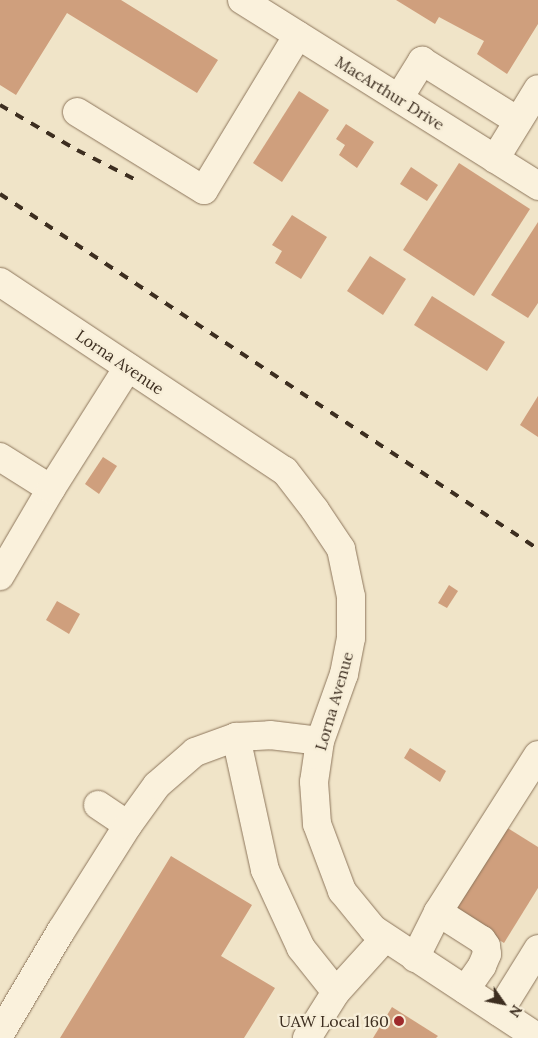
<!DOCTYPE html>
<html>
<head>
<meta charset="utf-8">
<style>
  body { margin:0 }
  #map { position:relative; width:538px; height:1038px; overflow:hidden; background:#f0e4c8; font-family:Lora,serif }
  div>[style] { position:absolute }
  .building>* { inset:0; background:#cf9f7d }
  .roads { filter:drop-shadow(0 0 1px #8d765c) drop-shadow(0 0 1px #8d765c) }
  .minor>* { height:28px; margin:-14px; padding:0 14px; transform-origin:14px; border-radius:14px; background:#faf1dc }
  .rail>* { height:4px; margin-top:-2px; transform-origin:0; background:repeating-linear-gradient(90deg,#3d2e20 0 9px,transparent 0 18px) }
  .dots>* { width:14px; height:14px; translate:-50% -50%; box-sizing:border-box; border:2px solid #f7eed8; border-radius:50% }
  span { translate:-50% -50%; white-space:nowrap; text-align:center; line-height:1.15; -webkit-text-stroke:4.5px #f7eed8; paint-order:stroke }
  .street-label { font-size:16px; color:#3d2e20 }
  .poi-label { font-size:16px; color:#3d2e20 }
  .right { translate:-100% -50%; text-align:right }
  .north { position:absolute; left:478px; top:978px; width:50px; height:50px; -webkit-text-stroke:4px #f7eed8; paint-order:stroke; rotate:123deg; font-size:14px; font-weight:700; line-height:20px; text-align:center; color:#3d2e20 }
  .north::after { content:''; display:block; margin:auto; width:18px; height:22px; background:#3d2e20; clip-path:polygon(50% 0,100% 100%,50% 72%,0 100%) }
</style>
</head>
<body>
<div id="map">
  <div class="building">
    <i style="clip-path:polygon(0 0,121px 0,218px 60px,197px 93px,67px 13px,16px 95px,0 85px)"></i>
    <i style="clip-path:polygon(396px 0,538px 0,538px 24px,507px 74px,477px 54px,484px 41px,439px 17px,435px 24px)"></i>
    <i style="clip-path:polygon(299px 91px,329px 110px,282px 182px,253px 163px)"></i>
    <i style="clip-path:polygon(346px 124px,374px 142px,357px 168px,339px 155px,345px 145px,336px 139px)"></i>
    <i style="clip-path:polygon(459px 163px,530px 209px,474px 296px,403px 250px)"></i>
    <i style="clip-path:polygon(411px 167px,438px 185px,427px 201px,400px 184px)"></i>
    <i style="clip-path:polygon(292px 215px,327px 237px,301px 279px,275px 263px,282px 251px,272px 245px)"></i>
    <i style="clip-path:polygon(538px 222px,538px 303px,528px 318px,491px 295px)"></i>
    <i style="clip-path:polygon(370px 256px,406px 279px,383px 315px,347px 291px)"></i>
    <i style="clip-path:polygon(432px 296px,505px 342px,487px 371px,414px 325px)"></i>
    <i style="clip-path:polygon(538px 396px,538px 437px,520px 425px)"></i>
    <i style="clip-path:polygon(103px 457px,117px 466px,99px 494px,85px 484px)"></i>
    <i style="clip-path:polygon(449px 585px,458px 591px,447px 608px,438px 603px)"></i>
    <i style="clip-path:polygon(57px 601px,80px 614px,69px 634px,46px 620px)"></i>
    <i style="clip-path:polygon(410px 748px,446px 771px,440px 782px,404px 758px)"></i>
    <i style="clip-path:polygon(501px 824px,538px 847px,538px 888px,504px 943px,448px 909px)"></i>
    <i style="clip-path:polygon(171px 856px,252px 905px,221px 956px,275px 988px,244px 1038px,60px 1038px)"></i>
    <i style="clip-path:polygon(392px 1007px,438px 1036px,436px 1038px,373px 1038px)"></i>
  </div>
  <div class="roads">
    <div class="minor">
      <i style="left:242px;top:0;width:350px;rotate:32.1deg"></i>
      <i style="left:399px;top:98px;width:44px;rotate:-58.1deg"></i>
      <i style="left:422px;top:61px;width:113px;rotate:32deg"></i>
      <i style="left:77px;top:112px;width:149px;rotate:31.6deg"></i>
      <i style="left:204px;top:190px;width:181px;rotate:-58.8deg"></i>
      <i style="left:495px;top:159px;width:82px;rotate:-58.4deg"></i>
      <i style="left:0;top:282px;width:342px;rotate:33.6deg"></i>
      <i style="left:285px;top:471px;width:49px;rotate:52.4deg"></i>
      <i style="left:315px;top:510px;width:47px;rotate:56.3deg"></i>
      <i style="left:341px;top:549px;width:49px;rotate:78.2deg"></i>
      <i style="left:351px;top:597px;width:41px;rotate:90deg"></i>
      <i style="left:351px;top:638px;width:37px;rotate:101deg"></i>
      <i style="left:344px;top:674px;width:71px;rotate:109.7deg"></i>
      <i style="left:320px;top:741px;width:41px;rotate:98.3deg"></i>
      <i style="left:314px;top:782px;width:42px;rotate:85.9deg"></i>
      <i style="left:317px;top:824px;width:72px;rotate:69.5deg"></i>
      <i style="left:342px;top:891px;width:49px;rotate:50.8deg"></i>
      <i style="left:373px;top:929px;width:198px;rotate:33.4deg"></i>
      <i style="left:0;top:457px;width:60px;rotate:32.1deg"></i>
      <i style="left:51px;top:489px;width:101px;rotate:120.4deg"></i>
      <i style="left:51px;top:489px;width:144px;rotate:-57.7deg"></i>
      <i style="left:236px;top:737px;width:136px;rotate:77.7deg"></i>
      <i style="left:265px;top:870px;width:86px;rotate:65.2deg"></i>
      <i style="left:301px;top:948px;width:56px;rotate:51.5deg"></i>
      <i style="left:336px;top:992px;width:73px;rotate:-47.8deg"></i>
      <i style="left:98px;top:805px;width:36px;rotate:34deg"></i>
      <i style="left:438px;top:912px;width:52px;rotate:32.5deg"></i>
      <i style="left:482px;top:940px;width:7px;rotate:56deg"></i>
      <i style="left:486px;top:946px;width:8px;rotate:83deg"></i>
      <i style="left:487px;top:954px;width:13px;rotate:113deg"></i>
      <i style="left:482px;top:966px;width:29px;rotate:125deg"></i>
      <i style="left:415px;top:958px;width:51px;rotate:-63.4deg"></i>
      <i style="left:438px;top:912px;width:186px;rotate:-57.5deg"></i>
      <i style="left:499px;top:1012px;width:74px;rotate:-58.2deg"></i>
      <i style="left:0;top:1034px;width:120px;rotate:-59.4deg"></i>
      <i style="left:61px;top:931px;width:125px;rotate:-57.7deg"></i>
      <i style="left:128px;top:825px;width:49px;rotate:-54.1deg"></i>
      <i style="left:157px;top:785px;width:50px;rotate:-41deg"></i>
      <i style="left:195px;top:752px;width:44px;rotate:-20.1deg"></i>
      <i style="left:236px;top:737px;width:34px;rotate:-3deg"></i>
      <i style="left:270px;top:735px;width:50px;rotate:6.8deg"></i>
      <i style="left:307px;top:1038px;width:54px;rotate:-57.8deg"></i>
    </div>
  </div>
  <div class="rail">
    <i style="left:0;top:105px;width:89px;rotate:30.3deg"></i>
    <i style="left:77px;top:150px;width:68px;rotate:26.9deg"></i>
    <i style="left:0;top:194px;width:645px;rotate:33.42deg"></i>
  </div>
  <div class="dots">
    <i style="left:399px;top:1021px;background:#9e2a2b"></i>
  </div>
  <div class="street-label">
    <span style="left:390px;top:93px;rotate:32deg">MacArthur Drive</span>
    <span style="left:120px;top:362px;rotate:34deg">Lorna Avenue</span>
    <span style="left:334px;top:701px;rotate:-74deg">Lorna Avenue</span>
  </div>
  <div class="poi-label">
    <span class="right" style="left:389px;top:1021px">UAW Local 160</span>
  </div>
  <div class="north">N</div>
</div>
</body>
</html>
